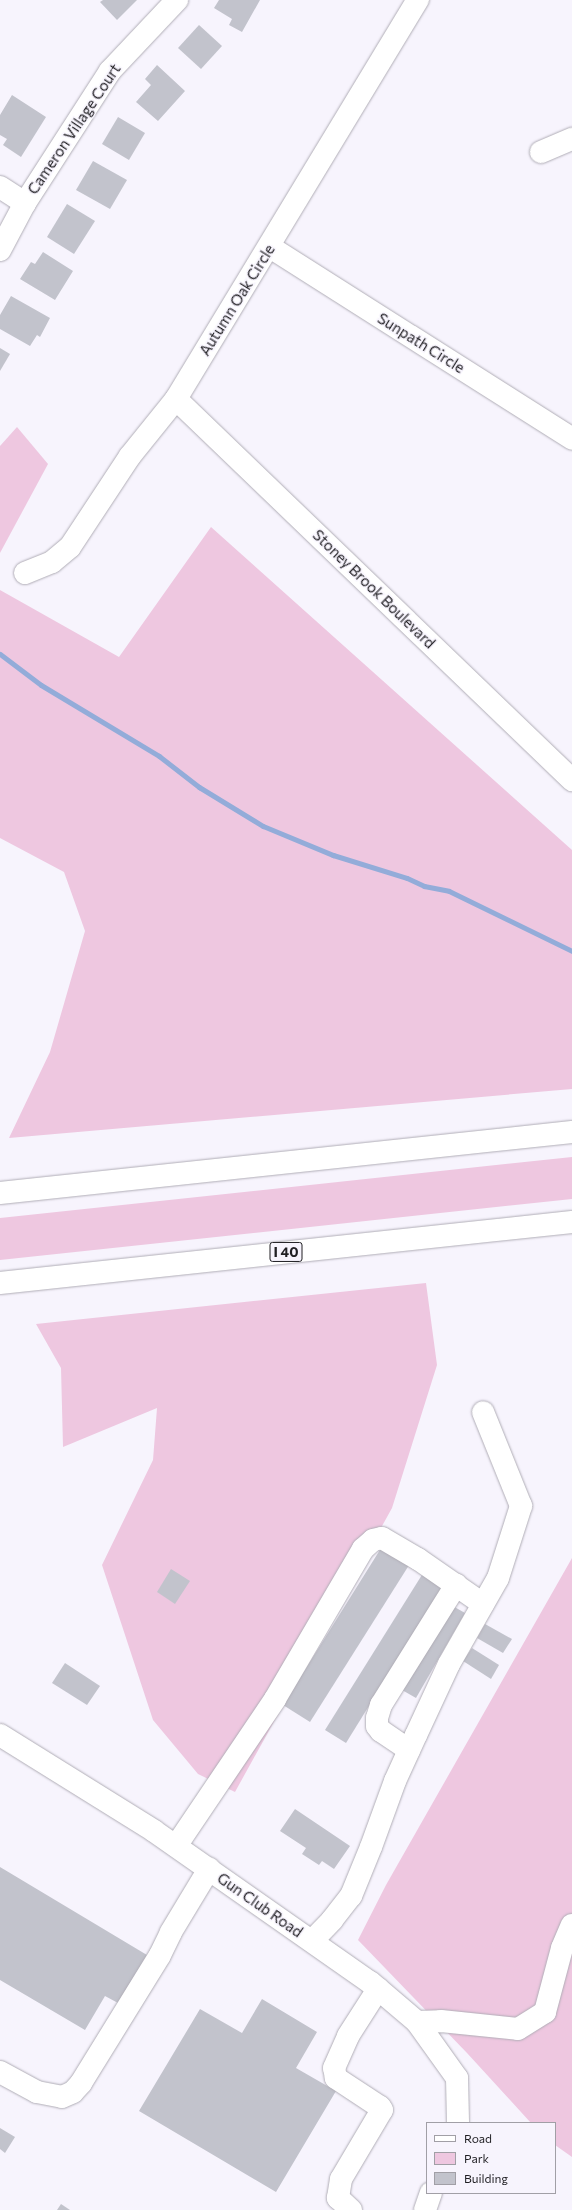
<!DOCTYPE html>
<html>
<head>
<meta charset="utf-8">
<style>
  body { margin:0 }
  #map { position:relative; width:572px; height:2210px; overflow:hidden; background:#f7f4fd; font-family:Commissioner,sans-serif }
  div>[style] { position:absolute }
  .green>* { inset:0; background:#eec7e0 }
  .stream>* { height:5px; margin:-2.5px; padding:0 2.5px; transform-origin:2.5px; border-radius:2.5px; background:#93acd9 }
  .building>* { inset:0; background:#c2c3cc }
  .roads { filter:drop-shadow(0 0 1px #b0adb6) drop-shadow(0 0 1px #b0adb6) }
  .minor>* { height:22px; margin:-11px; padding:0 11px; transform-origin:11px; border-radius:11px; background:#fff }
  .highway>* { height:22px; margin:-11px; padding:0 11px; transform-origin:11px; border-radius:11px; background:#fff }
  span { translate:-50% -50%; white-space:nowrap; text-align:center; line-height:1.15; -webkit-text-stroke:3px #f7f4fd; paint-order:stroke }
  .shield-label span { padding:1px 3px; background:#f7f4fd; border:1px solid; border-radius:3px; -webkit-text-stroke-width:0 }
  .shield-label { font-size:14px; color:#201f23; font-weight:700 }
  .street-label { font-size:15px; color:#201f23 }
  .legend { position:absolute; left:426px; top:2122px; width:130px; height:72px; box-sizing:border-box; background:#f7f4fd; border:1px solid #a19fa6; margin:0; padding:5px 7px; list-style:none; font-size:12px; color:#201f23 }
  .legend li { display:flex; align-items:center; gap:8px; height:20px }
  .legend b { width:20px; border:1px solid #a19fa6 }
</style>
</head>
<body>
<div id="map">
  <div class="green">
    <i style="clip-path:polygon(17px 427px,48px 464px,0 553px,0 446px)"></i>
    <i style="clip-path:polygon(211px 527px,572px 850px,572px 1089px,9px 1138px,50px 1052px,85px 931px,64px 872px,0 838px,0 590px,119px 657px)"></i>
    <i style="clip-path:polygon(572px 1157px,572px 1199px,0 1260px,0 1218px)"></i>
    <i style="clip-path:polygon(426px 1283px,437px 1365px,392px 1508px,235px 1792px,198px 1774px,153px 1720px,102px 1565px,153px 1460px,157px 1408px,63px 1447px,61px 1368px,36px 1324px)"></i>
    <i style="clip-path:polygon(572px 1558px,572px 2157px,555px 2145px,555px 2123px,531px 2123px,467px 2053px,358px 1940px,386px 1885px)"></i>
  </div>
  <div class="stream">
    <i style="left:0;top:654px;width:51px;rotate:37.1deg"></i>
    <i style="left:41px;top:685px;width:138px;rotate:31deg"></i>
    <i style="left:159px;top:756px;width:51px;rotate:37.8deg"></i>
    <i style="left:199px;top:787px;width:75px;rotate:31.4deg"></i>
    <i style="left:263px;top:826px;width:76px;rotate:22.5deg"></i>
    <i style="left:333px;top:855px;width:77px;rotate:17.3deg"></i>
    <i style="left:407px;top:878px;width:19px;rotate:25deg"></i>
    <i style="left:424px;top:886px;width:25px;rotate:11deg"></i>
    <i style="left:449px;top:891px;width:137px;rotate:26deg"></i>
  </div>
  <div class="building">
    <i style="clip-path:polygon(103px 0,137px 0,117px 20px,100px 2px)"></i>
    <i style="clip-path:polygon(219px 0,260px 0,242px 32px,229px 25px,232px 19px,214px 8px)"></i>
    <i style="clip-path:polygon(199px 25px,222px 46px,201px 69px,178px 48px)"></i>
    <i style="clip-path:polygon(157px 65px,185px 91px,158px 121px,136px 102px,151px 85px,145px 79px)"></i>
    <i style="clip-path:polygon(12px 95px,46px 117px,21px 157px,3px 145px,7px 139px,0 135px,0 115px)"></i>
    <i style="clip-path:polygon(118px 117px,145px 133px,129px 160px,102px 144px)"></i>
    <i style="clip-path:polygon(93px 161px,127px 180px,110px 209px,76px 190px)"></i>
    <i style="clip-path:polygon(67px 204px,95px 221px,74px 254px,47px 237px)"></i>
    <i style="clip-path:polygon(43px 252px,73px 271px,55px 300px,20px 279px,31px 262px,35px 264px)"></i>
    <i style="clip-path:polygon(11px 296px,50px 318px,40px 337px,37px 335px,30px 346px,0 329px,0 315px)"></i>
    <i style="clip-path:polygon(0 348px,10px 354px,0 371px)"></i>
    <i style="clip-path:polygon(383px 1545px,411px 1562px,310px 1722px,283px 1705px)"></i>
    <i style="clip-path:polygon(171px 1569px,190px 1581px,175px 1604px,157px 1592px)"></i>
    <i style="clip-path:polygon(425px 1570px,445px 1583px,346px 1743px,325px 1730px)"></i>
    <i style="clip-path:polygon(451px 1605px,465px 1613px,416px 1698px,402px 1690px)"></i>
    <i style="clip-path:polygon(485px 1624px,512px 1639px,503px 1653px,477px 1638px)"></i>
    <i style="clip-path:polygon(472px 1648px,499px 1665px,491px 1679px,463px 1661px)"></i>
    <i style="clip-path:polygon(65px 1663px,100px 1686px,87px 1705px,52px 1683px)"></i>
    <i style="clip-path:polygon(295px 1809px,350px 1846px,334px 1869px,322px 1861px,319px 1865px,302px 1854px,306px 1848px,280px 1831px)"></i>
    <i style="clip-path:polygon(0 1867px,147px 1955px,118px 2003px,105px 1996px,85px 2030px,0 1980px)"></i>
    <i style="clip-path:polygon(262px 1999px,317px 2032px,296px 2068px,336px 2091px,276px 2192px,139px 2111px,200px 2009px,242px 2033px)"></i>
    <i style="clip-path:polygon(0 2128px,15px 2137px,5px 2153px,0 2149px)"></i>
    <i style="clip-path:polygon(61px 2204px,70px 2210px,57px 2210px)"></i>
  </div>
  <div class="roads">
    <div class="minor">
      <i style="left:541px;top:152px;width:34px;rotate:-23deg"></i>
      <i style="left:0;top:187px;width:30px;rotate:33deg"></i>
      <i style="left:270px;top:247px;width:358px;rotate:32.4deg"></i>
      <i style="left:0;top:250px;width:53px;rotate:-62deg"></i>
      <i style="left:25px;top:203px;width:157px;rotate:-57.2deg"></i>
      <i style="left:110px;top:71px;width:98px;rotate:-46.7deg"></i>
      <i style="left:176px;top:399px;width:550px;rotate:43.89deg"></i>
      <i style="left:25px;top:573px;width:29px;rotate:-22deg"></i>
      <i style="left:52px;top:562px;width:23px;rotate:-40deg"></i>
      <i style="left:70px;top:547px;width:109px;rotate:-56.6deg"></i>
      <i style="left:130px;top:456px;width:73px;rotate:-51.1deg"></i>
      <i style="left:176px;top:399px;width:467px;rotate:-58.8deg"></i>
      <i style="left:0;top:1735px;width:181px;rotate:31.9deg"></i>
      <i style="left:154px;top:1831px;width:264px;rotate:35deg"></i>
      <i style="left:370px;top:1982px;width:62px;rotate:40.4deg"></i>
      <i style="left:417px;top:2022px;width:69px;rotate:54.5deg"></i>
      <i style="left:457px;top:2078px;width:45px;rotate:88.7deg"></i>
      <i style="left:409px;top:1750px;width:34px;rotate:-146deg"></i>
      <i style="left:381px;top:1731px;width:6px;rotate:-129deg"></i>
      <i style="left:377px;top:1726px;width:8px;rotate:-90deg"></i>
      <i style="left:377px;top:1718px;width:14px;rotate:-73deg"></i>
      <i style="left:381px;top:1705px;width:142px;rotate:-58deg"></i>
      <i style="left:176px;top:1846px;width:177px;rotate:-56deg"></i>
      <i style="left:275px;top:1699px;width:174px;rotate:-59.6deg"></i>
      <i style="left:363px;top:1549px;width:13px;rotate:-42deg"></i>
      <i style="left:373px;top:1540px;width:9px;rotate:-13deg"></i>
      <i style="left:382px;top:1538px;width:42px;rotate:30.3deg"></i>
      <i style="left:418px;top:1559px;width:79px;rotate:34.7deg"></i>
      <i style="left:312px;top:1941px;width:29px;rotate:-46deg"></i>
      <i style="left:332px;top:1920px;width:31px;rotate:-52deg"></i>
      <i style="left:351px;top:1896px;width:53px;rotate:-67.8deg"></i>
      <i style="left:371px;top:1847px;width:70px;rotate:-70deg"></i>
      <i style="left:395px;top:1781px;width:51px;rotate:-65.5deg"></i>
      <i style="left:416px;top:1735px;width:78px;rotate:-65.1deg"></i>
      <i style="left:449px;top:1664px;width:99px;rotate:-60.3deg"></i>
      <i style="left:498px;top:1578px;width:76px;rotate:-72.3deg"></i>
      <i style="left:521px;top:1506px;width:101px;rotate:-112deg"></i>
      <i style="left:417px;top:2022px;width:24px;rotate:-2deg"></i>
      <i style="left:441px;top:2021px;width:77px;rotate:5.9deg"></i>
      <i style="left:518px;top:2029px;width:32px;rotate:-32deg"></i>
      <i style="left:545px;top:2012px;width:66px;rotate:-75.1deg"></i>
      <i style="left:562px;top:1948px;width:25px;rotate:-67deg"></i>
      <i style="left:0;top:2072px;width:42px;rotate:28.4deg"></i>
      <i style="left:37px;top:2092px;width:25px;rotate:11deg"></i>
      <i style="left:62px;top:2097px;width:12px;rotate:-24deg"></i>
      <i style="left:73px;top:2092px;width:12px;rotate:-48deg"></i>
      <i style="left:81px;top:2083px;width:150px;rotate:-58.3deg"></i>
      <i style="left:160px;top:1955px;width:25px;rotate:-64deg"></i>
      <i style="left:171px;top:1932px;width:74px;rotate:-58.9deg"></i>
      <i style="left:351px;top:2210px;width:18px;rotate:-137deg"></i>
      <i style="left:338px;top:2198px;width:19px;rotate:-81deg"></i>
      <i style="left:341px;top:2179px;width:80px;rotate:-59.3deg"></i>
      <i style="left:382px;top:2110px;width:4px;rotate:-124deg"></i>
      <i style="left:380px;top:2107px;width:53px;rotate:-146.6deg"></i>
      <i style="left:336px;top:2078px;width:10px;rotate:-101deg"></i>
      <i style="left:334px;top:2068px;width:35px;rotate:-66deg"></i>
      <i style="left:348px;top:2036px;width:56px;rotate:-57.4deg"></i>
      <i style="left:425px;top:2210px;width:18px;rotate:-71deg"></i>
    </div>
    <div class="highway">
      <i style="left:0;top:1193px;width:575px;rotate:-6.09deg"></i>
      <i style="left:0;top:1283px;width:575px;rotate:-6.09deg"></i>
    </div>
  </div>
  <div class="shield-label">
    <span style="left:286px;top:1252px">I 40</span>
  </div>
  <div class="street-label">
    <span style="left:74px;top:129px;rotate:-56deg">Cameron Village Court</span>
    <span style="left:237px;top:300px;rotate:-58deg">Autumn Oak Circle</span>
    <span style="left:421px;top:343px;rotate:32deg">Sunpath Circle</span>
    <span style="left:374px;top:589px;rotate:44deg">Stoney Brook Boulevard</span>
    <span style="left:260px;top:1905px;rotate:35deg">Gun Club Road</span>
  </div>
  <ul class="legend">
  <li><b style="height:5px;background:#fff"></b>Road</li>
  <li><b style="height:11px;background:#eec7e0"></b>Park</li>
  <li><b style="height:11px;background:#c2c3cc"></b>Building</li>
  </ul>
</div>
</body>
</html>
